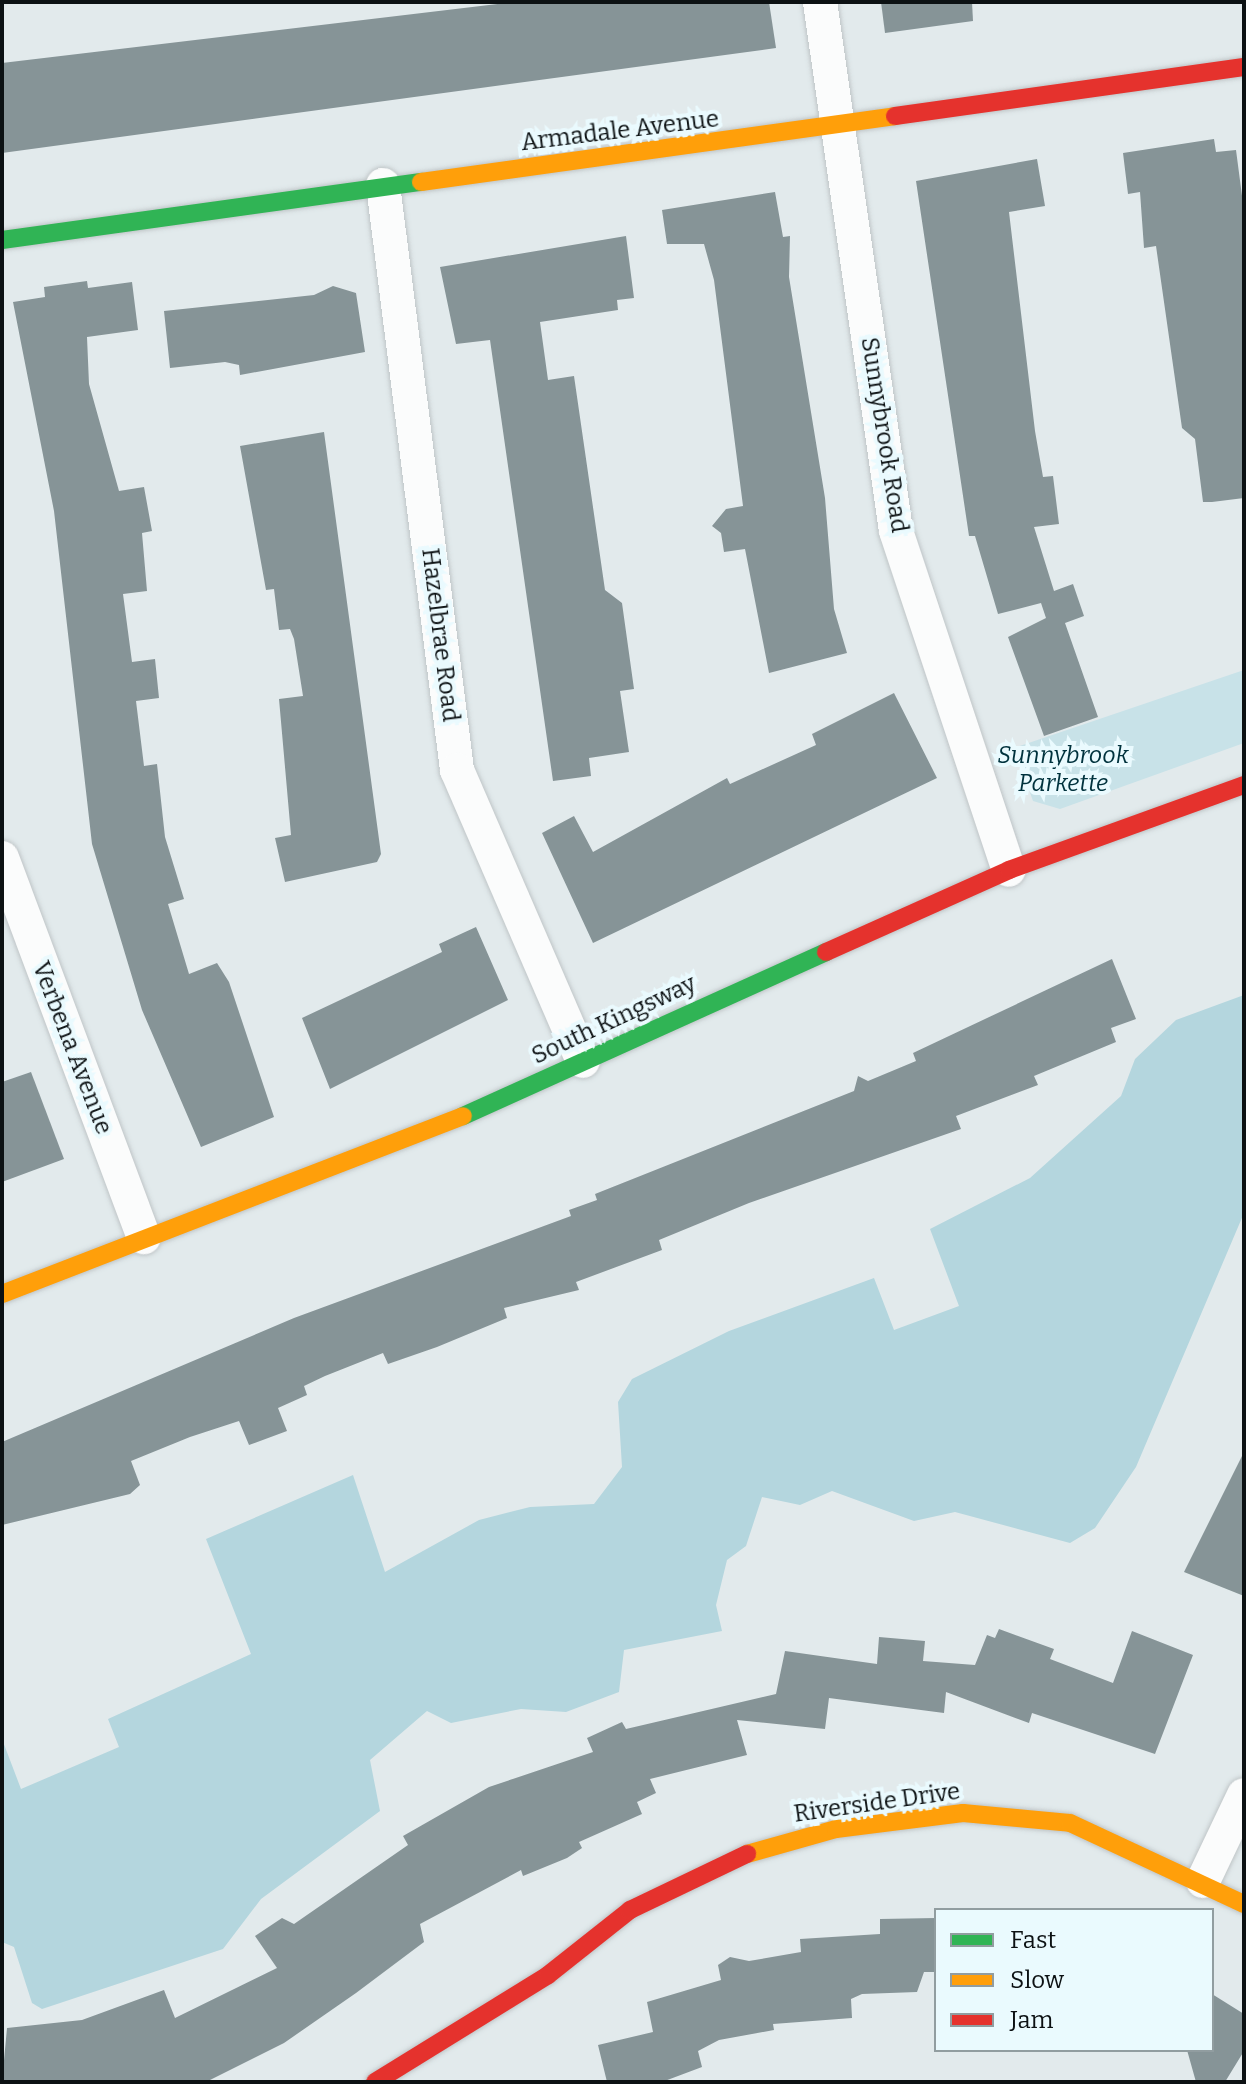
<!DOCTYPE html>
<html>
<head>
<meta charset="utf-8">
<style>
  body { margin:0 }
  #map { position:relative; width:1246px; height:2084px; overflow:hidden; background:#e2eaec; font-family:Bitter,serif }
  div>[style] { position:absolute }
  .green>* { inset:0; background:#c8e2e8 }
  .forest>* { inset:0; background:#b4d6de }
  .building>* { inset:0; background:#869497 }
  .roads { filter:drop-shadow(0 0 2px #bfc5c7) drop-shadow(0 0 2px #bfc5c7) }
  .street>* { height:34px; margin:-17px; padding:0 17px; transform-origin:17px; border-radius:17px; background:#fbfcfc }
  .fast>* { height:18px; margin:-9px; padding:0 9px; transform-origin:9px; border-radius:9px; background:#30b455 }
  .slow>* { height:18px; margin:-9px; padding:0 9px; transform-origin:9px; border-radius:9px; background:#ff9f0a }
  .jam>* { height:18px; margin:-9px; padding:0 9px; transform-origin:9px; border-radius:9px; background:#e5322d }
  span { translate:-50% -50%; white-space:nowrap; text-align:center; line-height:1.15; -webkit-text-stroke:8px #eafafe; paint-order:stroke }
  .street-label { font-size:24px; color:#0c1113 }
  .park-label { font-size:24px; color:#00323d; font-style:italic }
  .frame { position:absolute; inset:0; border:4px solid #0c1113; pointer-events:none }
  .legend { position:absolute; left:934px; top:1908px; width:280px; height:144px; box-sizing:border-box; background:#eafafe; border:2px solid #919da0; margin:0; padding:10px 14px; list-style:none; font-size:24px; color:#0c1113 }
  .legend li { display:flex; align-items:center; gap:16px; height:40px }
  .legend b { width:40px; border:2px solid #919da0 }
</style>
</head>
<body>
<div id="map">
  <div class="green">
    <i style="clip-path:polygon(1244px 670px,1244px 743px,1060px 809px,1033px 801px,1014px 748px)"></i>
  </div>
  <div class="forest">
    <i style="clip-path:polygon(1244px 995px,1244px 1213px,1136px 1467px,1095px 1528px,1070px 1543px,955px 1512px,914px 1521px,832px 1491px,800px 1505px,762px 1497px,746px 1546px,727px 1560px,716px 1605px,722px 1631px,624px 1650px,619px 1692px,566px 1712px,521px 1709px,451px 1723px,427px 1711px,370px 1760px,380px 1811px,261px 1899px,223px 1949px,42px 2009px,32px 2003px,14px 1947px,2px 1942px,2px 1739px,21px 1789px,119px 1747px,108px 1719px,251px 1654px,206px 1539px,353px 1475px,385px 1572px,479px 1520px,530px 1507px,594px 1504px,622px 1467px,618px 1402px,632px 1379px,729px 1331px,874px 1278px,894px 1330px,959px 1306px,930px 1229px,1030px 1178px,1121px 1096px,1135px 1059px,1176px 1020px)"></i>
  </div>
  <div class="building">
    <i style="clip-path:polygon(515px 2px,769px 2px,776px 48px,2px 153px,2px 63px)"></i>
    <i style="clip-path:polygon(881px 2px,972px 2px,973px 21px,885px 33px)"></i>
    <i style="clip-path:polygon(1214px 139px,1216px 152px,1236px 150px,1244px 211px,1244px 498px,1212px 502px,1203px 502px,1195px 439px,1182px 428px,1156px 246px,1144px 248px,1140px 192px,1128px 194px,1123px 153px)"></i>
    <i style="clip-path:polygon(1037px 159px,1045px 206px,1009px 212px,1035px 431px,1043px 477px,1053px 476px,1059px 524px,1034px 527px,1054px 591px,1073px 584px,1084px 616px,1065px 623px,1098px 717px,1044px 736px,1008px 637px,1046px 618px,1041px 603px,998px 614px,975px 536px,969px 536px,916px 181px)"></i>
    <i style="clip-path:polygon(775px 192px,783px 237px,790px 236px,789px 277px,825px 498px,834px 609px,847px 653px,769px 673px,745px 549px,724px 552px,721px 533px,712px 526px,726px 509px,743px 506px,714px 280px,704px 244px,667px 244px,662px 210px)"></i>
    <i style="clip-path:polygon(626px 236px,634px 298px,617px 300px,618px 310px,540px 322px,548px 380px,574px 376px,605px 590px,622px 603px,634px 689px,620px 691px,629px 752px,589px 758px,591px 776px,553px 781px,490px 340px,456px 344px,440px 267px)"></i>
    <i style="clip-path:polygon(87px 281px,88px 288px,132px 282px,138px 330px,87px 337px,89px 384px,119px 491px,144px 487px,152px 531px,142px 533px,147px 591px,123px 594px,132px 662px,155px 659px,159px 698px,136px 701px,144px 766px,157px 764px,165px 837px,184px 899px,168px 904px,189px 974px,217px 963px,229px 982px,274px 1117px,201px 1147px,142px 1010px,92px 844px,54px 511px,13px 302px,45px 297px,44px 287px)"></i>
    <i style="clip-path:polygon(333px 286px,356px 293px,365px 352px,240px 375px,239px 365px,225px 362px,170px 368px,164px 311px,314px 295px)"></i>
    <i style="clip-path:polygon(324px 432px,381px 854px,377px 862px,285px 882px,275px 838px,291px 835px,279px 699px,303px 696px,294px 639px,290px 629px,279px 630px,274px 589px,266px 590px,240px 446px)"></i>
    <i style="clip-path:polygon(894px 693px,937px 778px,593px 943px,542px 833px,574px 816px,593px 852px,727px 778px,730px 784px,816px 745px,812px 734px)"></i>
    <i style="clip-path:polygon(476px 927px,508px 1000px,330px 1089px,302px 1018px,442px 952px,439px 944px)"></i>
    <i style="clip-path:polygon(1112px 959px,1136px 1019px,1111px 1028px,1116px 1042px,1034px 1076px,1038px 1085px,956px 1116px,961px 1129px,749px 1203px,659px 1240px,662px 1250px,576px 1282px,579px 1290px,504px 1308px,507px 1318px,437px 1347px,388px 1364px,383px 1353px,325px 1376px,304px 1386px,307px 1395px,278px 1408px,287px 1431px,249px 1445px,239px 1421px,190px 1437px,131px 1461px,140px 1485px,130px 1494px,2px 1525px,2px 1442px,294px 1318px,571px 1216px,569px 1210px,597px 1200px,595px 1194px,854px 1091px,858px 1076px,868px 1081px,916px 1061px,913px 1053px)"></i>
    <i style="clip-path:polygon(31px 1072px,64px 1159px,2px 1182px,2px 1082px)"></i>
    <i style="clip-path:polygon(1244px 1452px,1244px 1596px,1184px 1572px)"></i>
    <i style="clip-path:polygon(999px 1629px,1054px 1649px,1050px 1659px,1113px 1683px,1132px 1631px,1193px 1655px,1155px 1754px,1032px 1713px,1029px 1723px,946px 1692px,944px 1713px,829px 1698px,825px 1729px,737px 1720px,747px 1755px,650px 1779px,656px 1793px,637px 1802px,642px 1814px,579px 1842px,582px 1848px,567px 1858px,523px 1876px,521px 1870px,420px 1924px,424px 1942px,356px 1993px,284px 2043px,206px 2082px,2px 2082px,7px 2028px,82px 2020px,164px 1990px,175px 2018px,277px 1968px,255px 1936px,282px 1918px,294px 1924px,408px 1845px,403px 1836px,489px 1787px,593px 1752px,587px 1738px,622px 1722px,626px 1729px,776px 1694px,785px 1651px,877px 1664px,879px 1637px,925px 1641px,923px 1661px,975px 1665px,987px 1635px,995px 1638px)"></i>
    <i style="clip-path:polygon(936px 1918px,936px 1972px,924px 1972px,917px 1992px,862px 1994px,851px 1999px,852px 2018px,773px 2024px,774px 2030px,719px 2040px,698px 2051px,702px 2067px,662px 2082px,607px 2082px,598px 2045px,653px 2032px,647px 2002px,721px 1980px,718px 1965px,730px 1957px,749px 1961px,801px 1952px,800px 1939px,880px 1934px,880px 1919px)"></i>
    <i style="clip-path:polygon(1212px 1994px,1244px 2014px,1244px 2051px,1225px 2082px,1196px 2082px,1187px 2050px,1212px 2050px)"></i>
  </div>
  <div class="roads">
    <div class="street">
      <i style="left:820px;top:2px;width:534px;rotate:81.82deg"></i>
      <i style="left:896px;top:531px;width:357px;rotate:71.6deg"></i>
      <i style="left:383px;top:185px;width:590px;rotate:82.79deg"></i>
      <i style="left:457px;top:770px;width:317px;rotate:66.6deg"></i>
      <i style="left:2px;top:858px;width:405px;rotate:69.5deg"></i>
      <i style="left:1203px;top:1881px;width:95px;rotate:-64.5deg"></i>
    </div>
    <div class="fast">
      <i style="left:2px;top:240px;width:423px;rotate:-7.9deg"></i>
      <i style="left:463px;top:1116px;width:398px;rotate:-24.3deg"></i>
    </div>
    <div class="slow">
      <i style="left:421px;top:182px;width:479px;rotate:-7.9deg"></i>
      <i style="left:2px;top:1294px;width:494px;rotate:-21.1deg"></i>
      <i style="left:747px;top:1854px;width:92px;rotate:-15.7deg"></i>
      <i style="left:836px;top:1829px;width:128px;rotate:-7.2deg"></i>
      <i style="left:963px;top:1813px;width:107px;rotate:5.3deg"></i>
      <i style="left:1070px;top:1823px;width:192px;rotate:25deg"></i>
    </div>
    <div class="jam">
      <i style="left:895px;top:116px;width:352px;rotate:-8deg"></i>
      <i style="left:826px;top:952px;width:201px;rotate:-24.1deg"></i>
      <i style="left:1009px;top:870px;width:250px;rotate:-19.9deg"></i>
      <i style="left:375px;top:2082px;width:203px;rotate:-31.7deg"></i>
      <i style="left:548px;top:1975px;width:105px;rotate:-38.4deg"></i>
      <i style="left:630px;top:1910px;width:130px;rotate:-25.6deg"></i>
    </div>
  </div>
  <div class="street-label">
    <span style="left:620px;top:131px;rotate:-7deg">Armadale Avenue</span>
    <span style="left:884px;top:435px;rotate:81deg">Sunnybrook Road</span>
    <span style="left:440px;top:635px;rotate:83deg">Hazelbrae Road</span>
    <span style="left:614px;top:1020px;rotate:-25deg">South Kingsway</span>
    <span style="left:72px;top:1048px;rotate:69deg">Verbena Avenue</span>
    <span style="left:877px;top:1803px;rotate:-8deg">Riverside Drive</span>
  </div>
  <div class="park-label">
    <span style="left:1063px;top:770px">Sunnybrook<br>Parkette</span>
  </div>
  <div class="frame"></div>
  <ul class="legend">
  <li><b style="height:10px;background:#30b455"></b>Fast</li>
  <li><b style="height:10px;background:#ff9f0a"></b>Slow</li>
  <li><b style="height:10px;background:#e5322d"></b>Jam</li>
  </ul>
</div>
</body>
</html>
